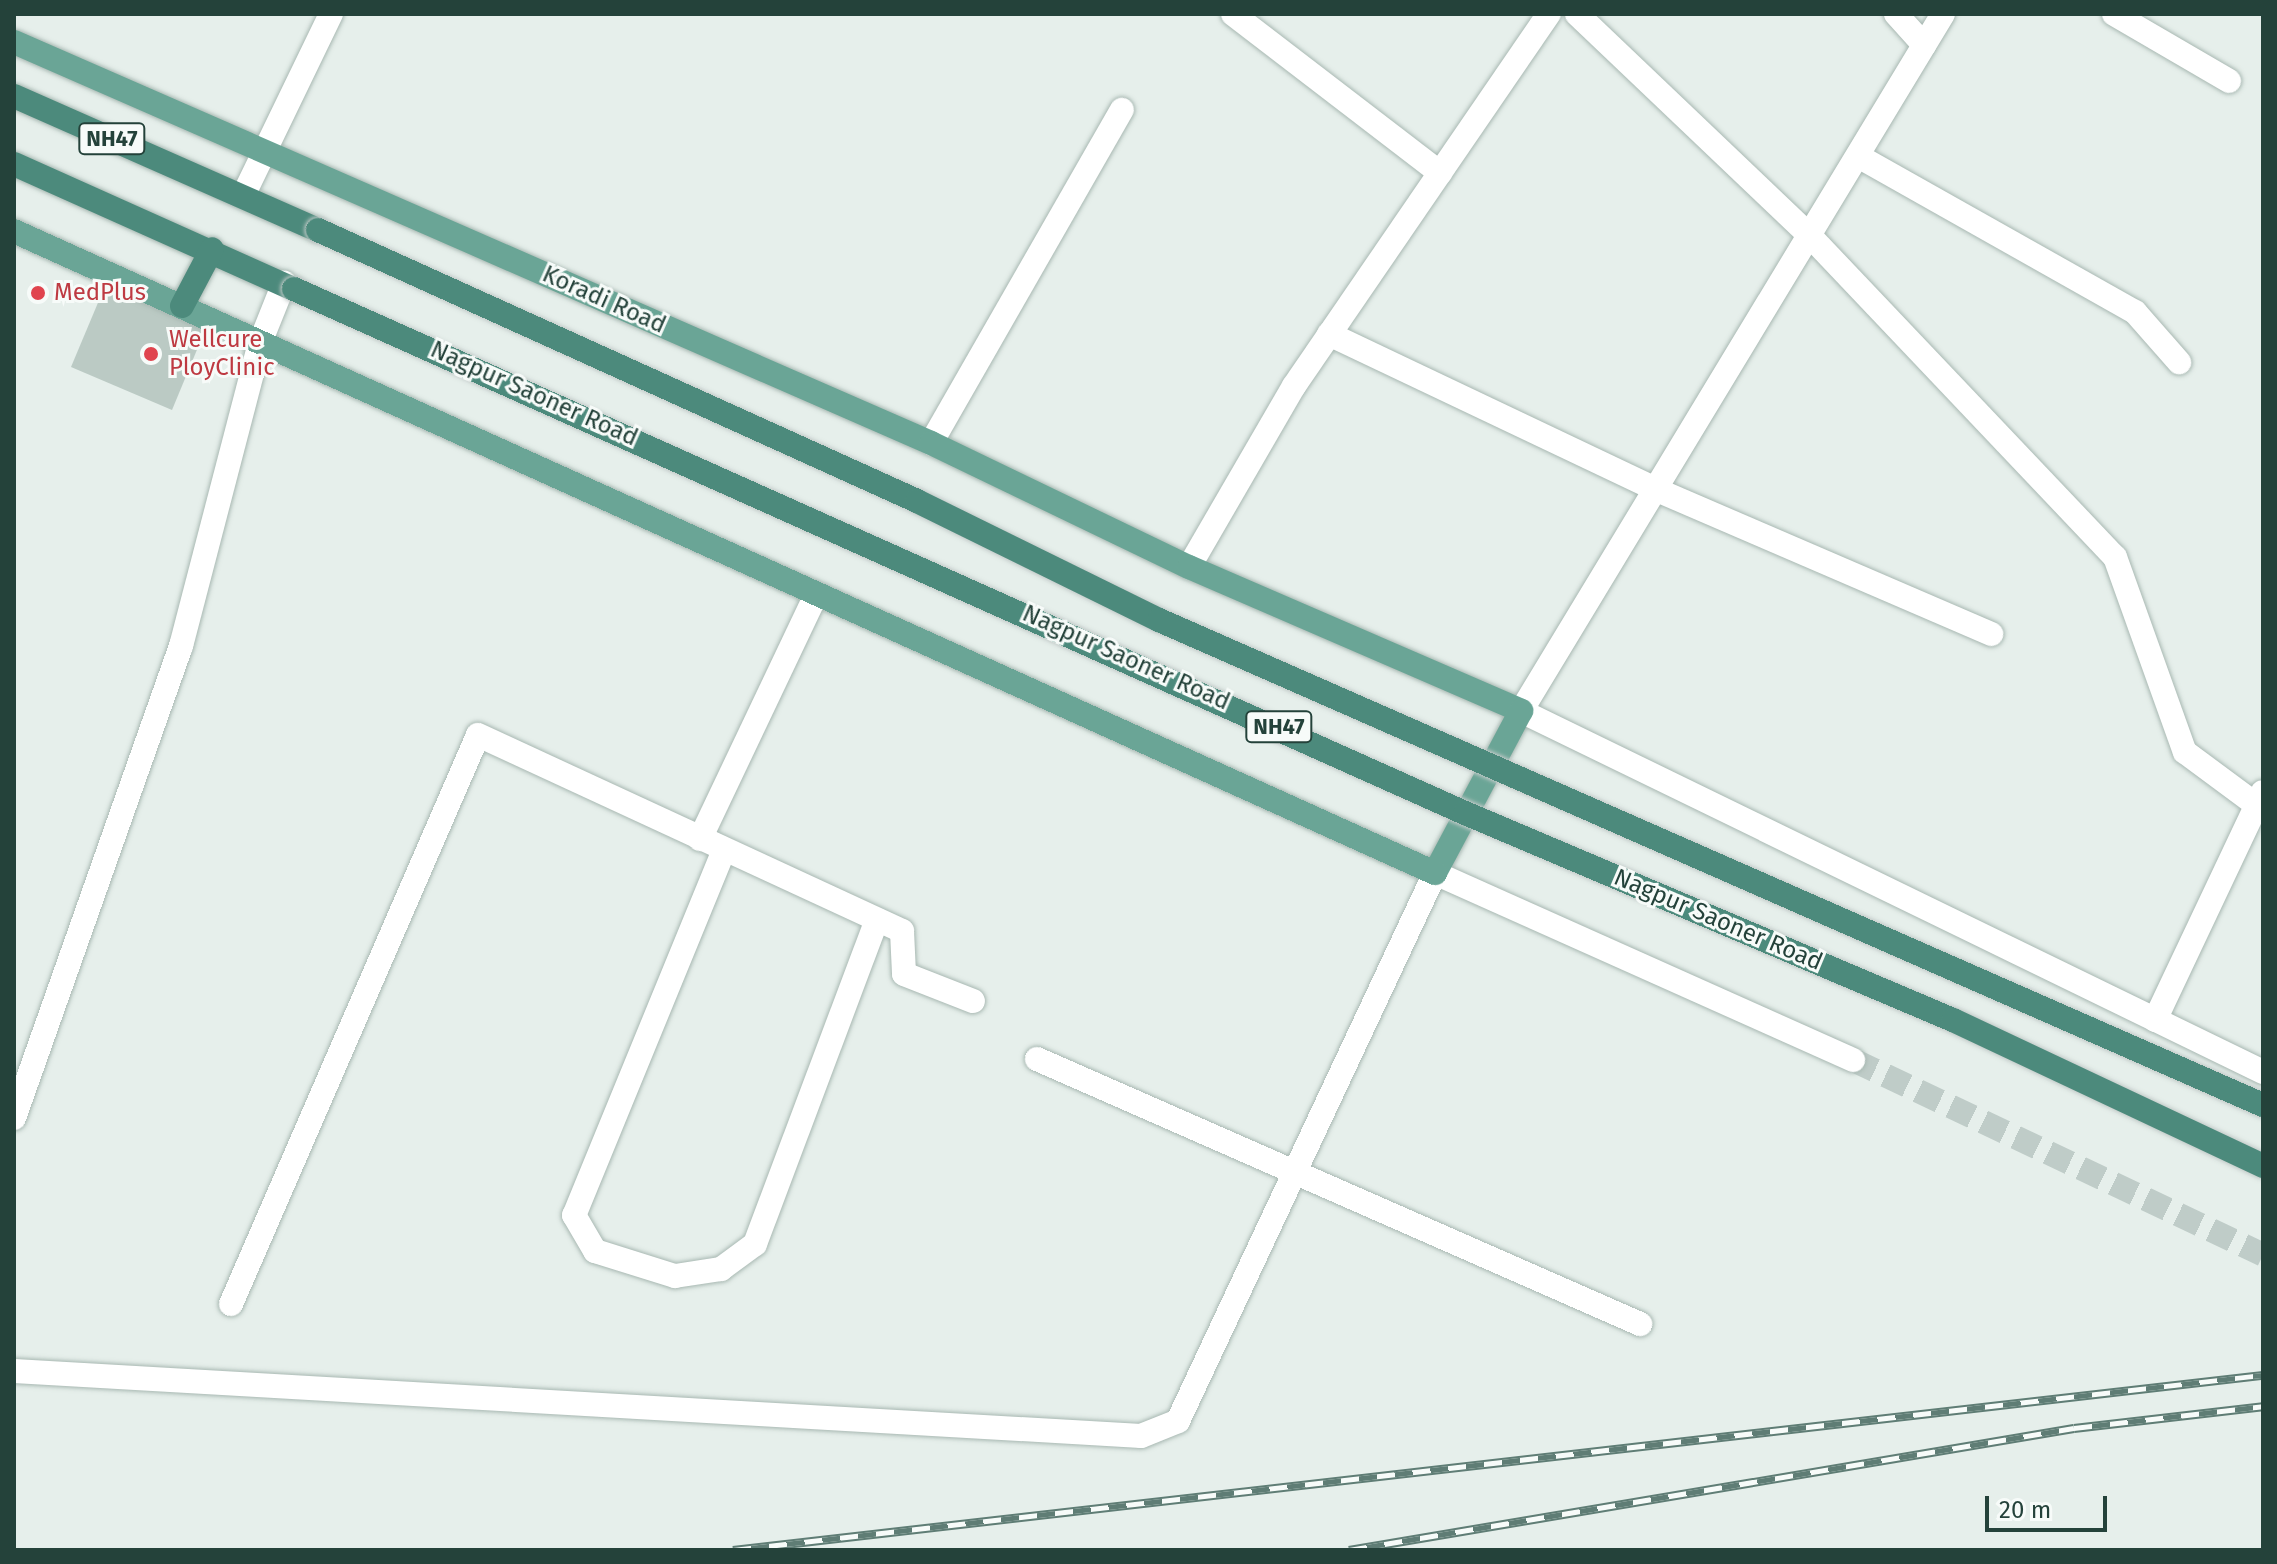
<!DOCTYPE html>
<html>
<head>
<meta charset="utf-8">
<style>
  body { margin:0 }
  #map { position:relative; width:2277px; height:1564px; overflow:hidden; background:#e6efeb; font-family:"Fira Sans",sans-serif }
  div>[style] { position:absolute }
  .building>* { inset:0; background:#bbcac4 }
  .tertiary-tunnel>* { height:24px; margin-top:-12px; transform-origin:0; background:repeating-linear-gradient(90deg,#bfccc8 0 24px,transparent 0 36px) }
  .roads { filter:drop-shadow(0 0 2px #a8b8b2) drop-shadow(0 0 2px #a8b8b2) }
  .minor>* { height:24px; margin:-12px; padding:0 12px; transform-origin:12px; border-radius:12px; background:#fff }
  .tertiary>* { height:24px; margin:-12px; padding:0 12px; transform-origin:12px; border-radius:12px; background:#fff }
  .primary>* { height:24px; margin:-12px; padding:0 12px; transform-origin:12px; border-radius:12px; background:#6aa596 }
  .trunk>* { height:24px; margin:-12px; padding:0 12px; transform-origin:12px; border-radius:12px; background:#4c8a7c }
  .rail>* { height:9px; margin-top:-4.5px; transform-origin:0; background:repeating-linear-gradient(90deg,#f7fbf9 0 18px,#5f7d75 0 36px); box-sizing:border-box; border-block:2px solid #5f7d75 }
  .bridges { filter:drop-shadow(0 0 2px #c2cac8) drop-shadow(0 0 2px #c2cac8) }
  .trunk-bridge>* { height:24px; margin:-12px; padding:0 12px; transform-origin:12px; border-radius:12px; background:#4c8a7c }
  .dots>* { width:22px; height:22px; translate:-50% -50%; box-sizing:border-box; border:4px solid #f7fbf9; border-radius:50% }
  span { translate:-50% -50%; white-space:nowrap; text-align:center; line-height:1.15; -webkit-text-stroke:6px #f7fbf9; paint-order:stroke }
  .shield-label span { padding:2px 6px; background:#f7fbf9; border:2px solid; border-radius:6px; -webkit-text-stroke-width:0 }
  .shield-label { font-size:22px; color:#24423a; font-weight:700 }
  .health-label { font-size:24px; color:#be3a42 }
  .left { translate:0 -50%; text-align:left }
  .street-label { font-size:24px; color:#24423a }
  .frame { position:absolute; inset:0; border:16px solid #24423a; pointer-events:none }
  .scale { position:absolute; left:1985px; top:1496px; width:122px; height:36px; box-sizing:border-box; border:4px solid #24423a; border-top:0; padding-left:10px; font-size:24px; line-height:28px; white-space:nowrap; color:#24423a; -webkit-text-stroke:6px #f7fbf9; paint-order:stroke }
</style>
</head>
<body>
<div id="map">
  <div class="building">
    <i style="clip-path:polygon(105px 286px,206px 328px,172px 410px,71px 367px)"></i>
  </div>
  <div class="tertiary-tunnel">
    <i style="left:1853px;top:1060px;width:454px;rotate:25.4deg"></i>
  </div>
  <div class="roads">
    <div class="minor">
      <i style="left:1233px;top:14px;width:261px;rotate:37.5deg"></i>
      <i style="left:1577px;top:14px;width:322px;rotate:43.6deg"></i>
      <i style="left:1810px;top:236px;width:443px;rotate:46.5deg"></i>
      <i style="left:2115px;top:557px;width:207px;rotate:70.3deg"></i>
      <i style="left:2185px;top:752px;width:86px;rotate:36.5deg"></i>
      <i style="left:1896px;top:14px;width:42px;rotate:47.9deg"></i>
      <i style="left:1943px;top:14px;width:815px;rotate:121.19deg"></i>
      <i style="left:1521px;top:711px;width:825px;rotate:25.94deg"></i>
      <i style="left:2114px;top:14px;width:133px;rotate:30.2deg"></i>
      <i style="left:1858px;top:156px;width:318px;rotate:29.4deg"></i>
      <i style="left:2135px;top:312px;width:67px;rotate:48.7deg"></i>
      <i style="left:1329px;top:334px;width:363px;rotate:25.4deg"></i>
      <i style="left:1657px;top:490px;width:364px;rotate:23.3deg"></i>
      <i style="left:931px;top:443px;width:384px;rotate:-60.2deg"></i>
      <i style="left:1189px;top:567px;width:209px;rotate:-59.9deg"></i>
      <i style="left:1294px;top:386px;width:451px;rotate:-55.6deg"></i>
      <i style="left:700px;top:839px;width:268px;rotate:-64.6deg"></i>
      <i style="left:724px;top:850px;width:395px;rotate:112.3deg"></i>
      <i style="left:574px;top:1215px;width:42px;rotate:59.7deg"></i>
      <i style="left:595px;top:1251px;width:84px;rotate:17.4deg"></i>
      <i style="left:675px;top:1276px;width:47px;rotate:-8.7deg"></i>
      <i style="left:721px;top:1269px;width:42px;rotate:-36.3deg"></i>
      <i style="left:755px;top:1244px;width:346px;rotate:-69.4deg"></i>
      <i style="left:2155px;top:1020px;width:252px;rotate:-64.7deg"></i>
      <i style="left:1037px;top:1059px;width:659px;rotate:23.72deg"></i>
      <i style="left:14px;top:1118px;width:501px;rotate:-70.52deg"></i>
      <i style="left:181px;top:646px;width:313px;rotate:-75.4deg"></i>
      <i style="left:260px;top:343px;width:65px;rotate:-68.2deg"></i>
      <i style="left:231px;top:1304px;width:620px;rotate:-66.53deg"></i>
      <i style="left:478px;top:735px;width:467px;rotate:24.8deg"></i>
      <i style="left:902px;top:931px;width:43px;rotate:87.3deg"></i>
      <i style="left:904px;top:974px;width:74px;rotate:21.4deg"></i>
      <i style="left:14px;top:1371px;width:1129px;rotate:3.3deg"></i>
      <i style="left:1141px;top:1436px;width:40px;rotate:-22deg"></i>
      <i style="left:1178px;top:1421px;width:605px;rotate:-64.87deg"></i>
    </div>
    <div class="tertiary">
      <i style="left:243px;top:196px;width:202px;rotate:-64.2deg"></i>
      <i style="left:1435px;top:873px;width:458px;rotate:24.1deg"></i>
    </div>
    <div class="primary">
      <i style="left:14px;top:42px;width:1001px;rotate:23.62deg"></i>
      <i style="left:931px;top:443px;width:286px;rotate:25.7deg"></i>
      <i style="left:1189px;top:567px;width:362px;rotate:23.4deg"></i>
      <i style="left:1521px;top:711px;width:183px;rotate:118deg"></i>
      <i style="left:1435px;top:873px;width:1559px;rotate:-155.69deg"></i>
    </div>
    <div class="trunk">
      <i style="left:14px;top:96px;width:332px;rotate:23.8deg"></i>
      <i style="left:14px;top:164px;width:307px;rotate:24.1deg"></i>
      <i style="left:182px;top:306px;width:64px;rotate:-62.2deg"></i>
    </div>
  </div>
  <div class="rail">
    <i style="left:733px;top:1550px;width:1540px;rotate:-6.53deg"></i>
    <i style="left:1349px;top:1550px;width:735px;rotate:-9.55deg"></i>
    <i style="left:2074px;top:1428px;width:190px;rotate:-6.6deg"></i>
  </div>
  <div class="bridges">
    <div class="trunk-bridge">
      <i style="left:318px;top:230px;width:657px;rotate:24.34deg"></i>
      <i style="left:917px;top:501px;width:270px;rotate:26.2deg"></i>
      <i style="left:1159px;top:620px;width:1206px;rotate:23.72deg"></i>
      <i style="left:294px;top:289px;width:1283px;rotate:24.11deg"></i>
      <i style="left:1465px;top:813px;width:530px;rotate:22.99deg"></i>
      <i style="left:1953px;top:1020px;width:343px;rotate:25.2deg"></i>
    </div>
  </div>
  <div class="dots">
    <i style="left:38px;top:293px;background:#e0444e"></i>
    <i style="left:151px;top:354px;background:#e0444e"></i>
  </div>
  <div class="shield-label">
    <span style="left:112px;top:139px">NH47</span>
    <span style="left:1279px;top:727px">NH47</span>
  </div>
  <div class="health-label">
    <span class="left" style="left:54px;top:293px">MedPlus</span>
    <span class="left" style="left:169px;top:354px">Wellcure<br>PloyClinic</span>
  </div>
  <div class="street-label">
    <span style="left:604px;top:300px;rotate:24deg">Koradi Road</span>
    <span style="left:534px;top:394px;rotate:24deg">Nagpur Saoner Road</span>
    <span style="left:1126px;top:658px;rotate:24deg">Nagpur Saoner Road</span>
    <span style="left:1718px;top:920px;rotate:23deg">Nagpur Saoner Road</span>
  </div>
  <div class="frame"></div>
  <div class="scale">20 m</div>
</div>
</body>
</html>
